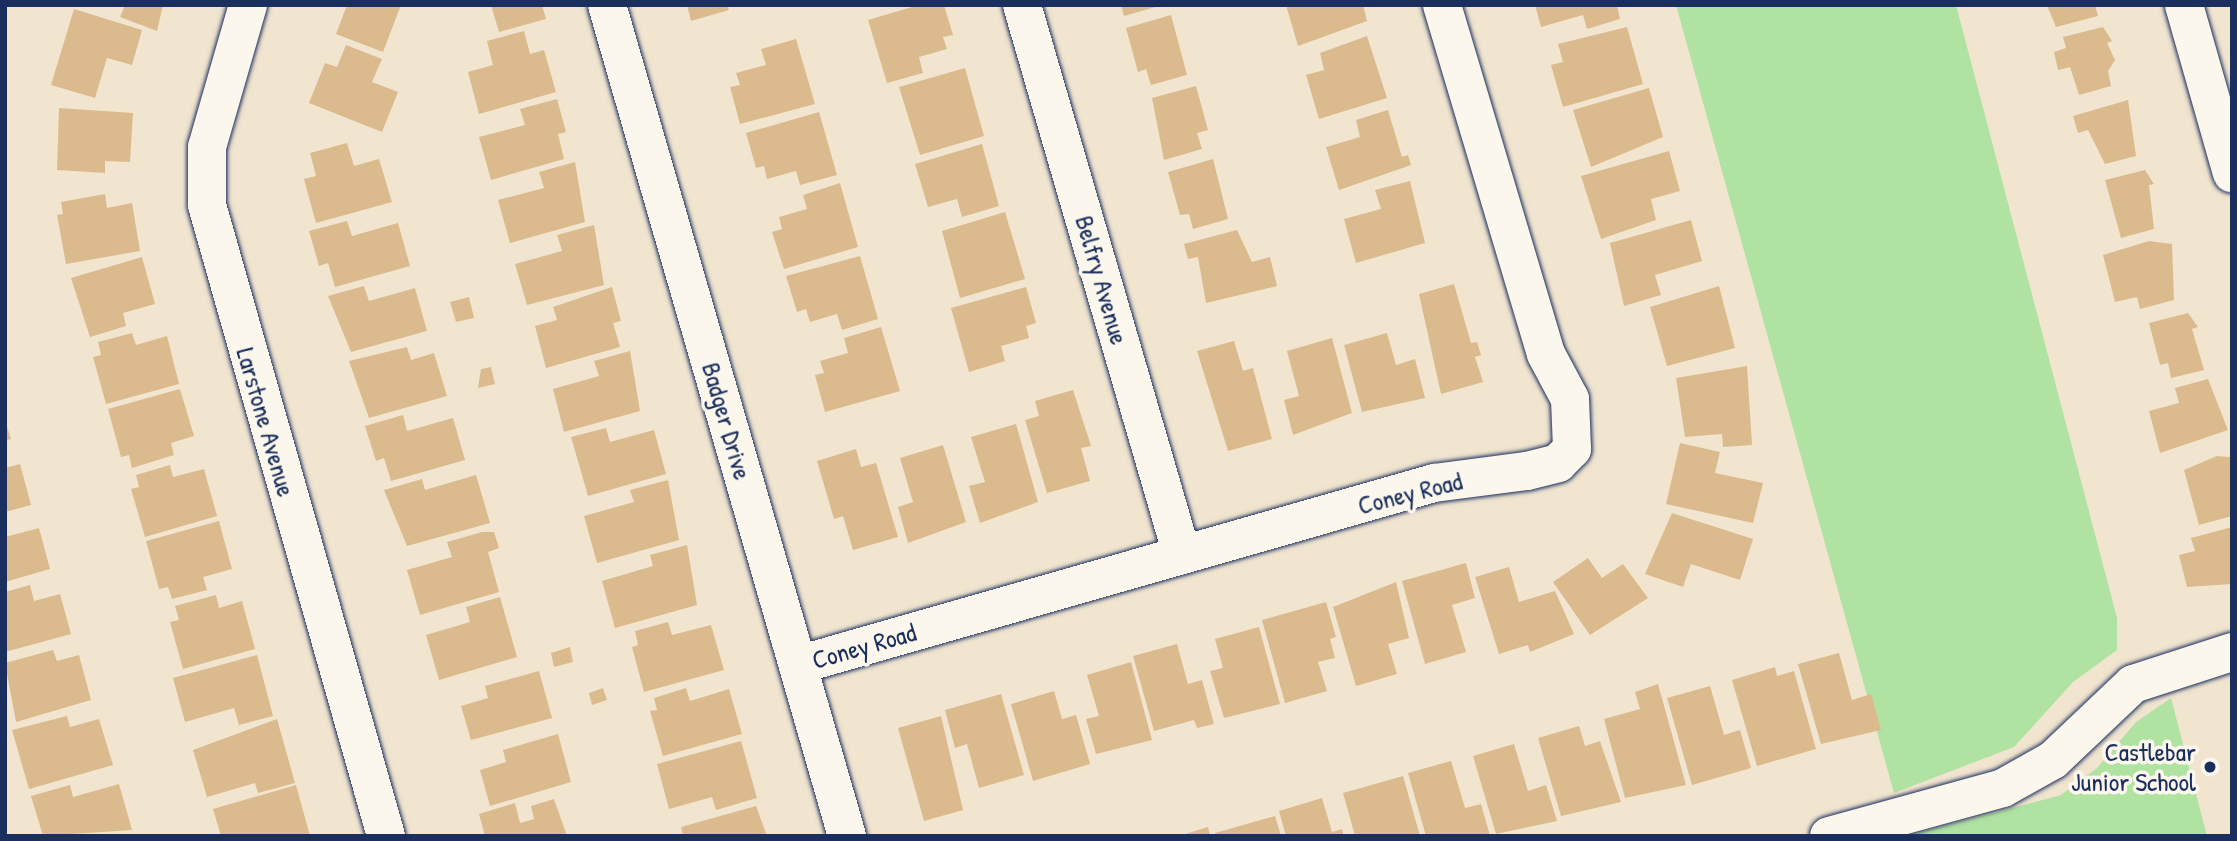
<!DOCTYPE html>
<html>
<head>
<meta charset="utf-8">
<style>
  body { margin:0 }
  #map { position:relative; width:2237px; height:841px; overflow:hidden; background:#f1e5d0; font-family:"Patrick Hand",sans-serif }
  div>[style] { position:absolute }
  .green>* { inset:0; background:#b0e2a2 }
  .building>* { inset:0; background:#dbbb8e }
  .roads { filter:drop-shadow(0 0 2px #1b2f5e) drop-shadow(0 0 2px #1b2f5e) }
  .minor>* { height:38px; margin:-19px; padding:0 19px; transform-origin:19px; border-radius:19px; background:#fbf7ec }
  .dots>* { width:19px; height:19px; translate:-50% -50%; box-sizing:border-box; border:4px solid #fbf7ec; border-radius:50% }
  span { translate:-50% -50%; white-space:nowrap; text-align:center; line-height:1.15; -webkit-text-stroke:7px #fbf7ec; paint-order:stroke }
  .street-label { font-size:26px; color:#1b2f5e }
  .poi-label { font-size:26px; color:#1b2f5e }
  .right { translate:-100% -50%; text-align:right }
  .frame { position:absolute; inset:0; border:7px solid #1b2f5e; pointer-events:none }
</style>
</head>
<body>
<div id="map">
  <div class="green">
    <i style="clip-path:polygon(1676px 5px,1956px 5px,2117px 618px,2117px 650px,2073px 682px,2014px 747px,1894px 793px)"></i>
    <i style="clip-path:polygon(2171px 698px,2207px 836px,1907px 836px,2061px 795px,2097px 768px,2136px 722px)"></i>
  </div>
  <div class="building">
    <i style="clip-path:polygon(125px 5px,163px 5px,157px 31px,120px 17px)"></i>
    <i style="clip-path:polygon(347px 5px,401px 5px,383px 52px,336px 34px)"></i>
    <i style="clip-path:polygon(491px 5px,542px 5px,546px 19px,499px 32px)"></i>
    <i style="clip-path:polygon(687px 5px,727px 5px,729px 10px,691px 21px)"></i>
    <i style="clip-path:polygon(919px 5px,944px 5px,953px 35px,943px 37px,947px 49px,919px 57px,923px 73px,887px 83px,868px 20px)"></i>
    <i style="clip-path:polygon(1121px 5px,1159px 5px,1159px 6px,1124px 16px)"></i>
    <i style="clip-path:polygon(1286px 5px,1363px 5px,1367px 21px,1298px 46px)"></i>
    <i style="clip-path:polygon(1535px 5px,1617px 5px,1620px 19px,1587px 29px,1583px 15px,1541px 27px)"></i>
    <i style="clip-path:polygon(2047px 5px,2095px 5px,2098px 16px,2056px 27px)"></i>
    <i style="clip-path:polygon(74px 9px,142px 30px,132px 65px,107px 58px,95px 98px,51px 85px)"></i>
    <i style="clip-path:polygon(1171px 15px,1187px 75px,1151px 85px,1146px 69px,1138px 72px,1126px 28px)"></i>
    <i style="clip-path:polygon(1627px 27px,1643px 84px,1563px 107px,1551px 65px,1563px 62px,1558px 44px)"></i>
    <i style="clip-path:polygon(2103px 27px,2112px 41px,2107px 43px,2115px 60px,2108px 71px,2111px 86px,2079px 95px,2070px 67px,2058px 70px,2054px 52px,2066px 48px,2063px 37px)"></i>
    <i style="clip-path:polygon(524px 31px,530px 54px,544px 50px,556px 92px,479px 114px,468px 72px,493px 65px,487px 41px)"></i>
    <i style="clip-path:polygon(1367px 36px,1387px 98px,1319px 119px,1306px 75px,1324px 70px,1320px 53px)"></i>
    <i style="clip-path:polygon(796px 39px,815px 104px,740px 124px,730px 87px,740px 85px,736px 73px,766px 65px,761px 49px)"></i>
    <i style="clip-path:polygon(346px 45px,382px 59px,372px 82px,398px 92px,382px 132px,309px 103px,325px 63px,337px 67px)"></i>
    <i style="clip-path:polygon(965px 68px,984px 136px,920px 155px,899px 87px)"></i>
    <i style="clip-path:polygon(1196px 86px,1208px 130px,1197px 133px,1202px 149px,1164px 160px,1152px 98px)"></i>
    <i style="clip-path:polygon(1649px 88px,1663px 137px,1591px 167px,1573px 110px)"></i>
    <i style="clip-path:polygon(557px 99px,566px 132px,558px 134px,564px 159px,491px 180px,479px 137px,525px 125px,520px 109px)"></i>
    <i style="clip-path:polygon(2128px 100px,2136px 156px,2105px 164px,2088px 130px,2078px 133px,2073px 116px)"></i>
    <i style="clip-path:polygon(59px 108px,133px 113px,130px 162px,105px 161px,105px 173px,57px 170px)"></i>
    <i style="clip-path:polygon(1388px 110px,1402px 157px,1408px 155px,1411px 165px,1339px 190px,1326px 147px,1360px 137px,1356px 120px)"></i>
    <i style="clip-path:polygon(819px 112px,837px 175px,800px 185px,796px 171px,767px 179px,764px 166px,756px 168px,746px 133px)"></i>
    <i style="clip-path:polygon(347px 143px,354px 166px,379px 159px,392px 202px,316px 223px,304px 179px,316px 176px,310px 153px)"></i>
    <i style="clip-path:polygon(982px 144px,999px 206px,962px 217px,957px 199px,928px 207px,915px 164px)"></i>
    <i style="clip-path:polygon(1669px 151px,1680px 191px,1651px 199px,1656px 220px,1601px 239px,1581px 176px)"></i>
    <i style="clip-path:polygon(1213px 159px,1228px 219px,1193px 229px,1189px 214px,1180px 215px,1168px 172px)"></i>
    <i style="clip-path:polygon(575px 162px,585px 222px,510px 243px,498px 200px,544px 188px,539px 172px)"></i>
    <i style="clip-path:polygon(2145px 170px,2154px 184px,2149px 185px,2154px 229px,2121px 238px,2105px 180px)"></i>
    <i style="clip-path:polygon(1410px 181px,1425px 243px,1356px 263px,1344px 219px,1381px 209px,1375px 190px)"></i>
    <i style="clip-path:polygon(840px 183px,858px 247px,784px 269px,772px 232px,782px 229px,779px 217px,807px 209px,803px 195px)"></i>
    <i style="clip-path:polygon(105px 194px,107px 208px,132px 203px,140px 251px,66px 264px,57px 215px,63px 214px,61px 202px)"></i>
    <i style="clip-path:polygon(1005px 212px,1025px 279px,960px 298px,942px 231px)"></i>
    <i style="clip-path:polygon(1691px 220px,1702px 261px,1655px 275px,1661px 295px,1624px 306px,1610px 243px)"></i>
    <i style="clip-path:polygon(347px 221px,352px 236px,398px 223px,410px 266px,335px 287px,328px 263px,319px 266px,309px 231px)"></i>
    <i style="clip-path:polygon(594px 225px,604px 285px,527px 305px,515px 264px,562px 251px,557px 235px)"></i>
    <i style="clip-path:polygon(1237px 230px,1252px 262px,1270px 257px,1277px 286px,1206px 303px,1198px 257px,1188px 259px,1184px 244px)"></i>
    <i style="clip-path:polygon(2149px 241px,2172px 244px,2174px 300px,2140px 309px,2137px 297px,2115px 302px,2103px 255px)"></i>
    <i style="clip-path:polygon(860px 256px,878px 319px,842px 330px,837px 314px,810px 322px,806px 309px,797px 312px,786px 276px)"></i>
    <i style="clip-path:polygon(142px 257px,155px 304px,123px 313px,126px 326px,90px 337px,71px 278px)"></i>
    <i style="clip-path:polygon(1454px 284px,1471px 343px,1477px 342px,1481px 355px,1475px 357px,1483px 382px,1441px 394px,1419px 294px)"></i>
    <i style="clip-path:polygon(364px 286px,369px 301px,415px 288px,427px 331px,351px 352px,328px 296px)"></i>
    <i style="clip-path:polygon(1719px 286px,1735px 348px,1667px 366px,1650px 307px)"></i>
    <i style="clip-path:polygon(612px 287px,621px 321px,613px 323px,620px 347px,546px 368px,535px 326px,557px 320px,553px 307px)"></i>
    <i style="clip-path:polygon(1026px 287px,1036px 323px,1026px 326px,1029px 338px,1001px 346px,1005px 361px,969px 372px,951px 308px)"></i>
    <i style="clip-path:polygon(469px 297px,474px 318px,456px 322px,450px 302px)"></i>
    <i style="clip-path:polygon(2188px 313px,2198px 327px,2192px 329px,2204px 370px,2171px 378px,2168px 363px,2160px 365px,2149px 323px)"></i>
    <i style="clip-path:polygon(881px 327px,900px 391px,825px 412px,815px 375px,824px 373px,820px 361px,848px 353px,844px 338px)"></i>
    <i style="clip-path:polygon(132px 333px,136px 345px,167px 336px,179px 384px,106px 404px,93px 357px,101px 355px,98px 342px)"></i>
    <i style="clip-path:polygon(1387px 333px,1396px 365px,1415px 359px,1425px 398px,1362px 412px,1344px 345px)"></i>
    <i style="clip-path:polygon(1332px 338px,1352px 413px,1293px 435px,1284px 400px,1299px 396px,1287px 351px)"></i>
    <i style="clip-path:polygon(1234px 341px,1243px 371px,1253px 368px,1272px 439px,1228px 451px,1197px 351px)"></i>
    <i style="clip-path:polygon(407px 347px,411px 360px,434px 353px,447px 396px,369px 418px,349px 361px)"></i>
    <i style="clip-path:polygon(630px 351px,640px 411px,564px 432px,553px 389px,599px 376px,594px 361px)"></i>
    <i style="clip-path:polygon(1747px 366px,1752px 445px,1723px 447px,1722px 434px,1685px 437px,1676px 378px)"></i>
    <i style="clip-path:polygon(491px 367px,495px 384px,478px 388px,481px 369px)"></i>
    <i style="clip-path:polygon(2208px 379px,2228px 430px,2160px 453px,2149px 411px,2179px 403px,2175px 388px)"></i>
    <i style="clip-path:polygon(180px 389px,194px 436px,171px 443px,174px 455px,132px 468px,129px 455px,121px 457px,108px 409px)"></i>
    <i style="clip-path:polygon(1073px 390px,1091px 446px,1081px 448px,1090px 481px,1047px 493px,1025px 420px,1039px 416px,1035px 401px)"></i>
    <i style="clip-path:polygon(403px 415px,407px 431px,453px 418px,465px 460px,391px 481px,384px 458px,376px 461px,365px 426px)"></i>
    <i style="clip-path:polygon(5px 421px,11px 439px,5px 441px)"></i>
    <i style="clip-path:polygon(1016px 424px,1038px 502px,980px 523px,969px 486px,985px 482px,971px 437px)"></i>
    <i style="clip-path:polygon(606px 428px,610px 442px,654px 430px,666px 474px,588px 496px,571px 437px)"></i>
    <i style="clip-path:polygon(1680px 443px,1720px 452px,1715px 473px,1763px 483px,1753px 523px,1666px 504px)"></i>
    <i style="clip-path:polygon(943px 445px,966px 522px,908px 543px,898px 507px,913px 502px,900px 458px)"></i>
    <i style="clip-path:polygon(856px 449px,861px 467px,876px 463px,898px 537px,853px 550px,843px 516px,834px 519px,817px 461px)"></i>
    <i style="clip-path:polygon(2217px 456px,2230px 457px,2232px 464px,2232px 516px,2199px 525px,2184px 470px)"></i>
    <i style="clip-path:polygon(20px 464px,31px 505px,5px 512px,5px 468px)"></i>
    <i style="clip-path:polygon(170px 465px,173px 477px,204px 469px,217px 516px,145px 537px,131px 489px,139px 487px,136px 475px)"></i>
    <i style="clip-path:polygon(476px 475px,490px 523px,407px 546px,384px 490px,422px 479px,425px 490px)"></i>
    <i style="clip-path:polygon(668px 480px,679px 540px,597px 563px,584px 516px,634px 502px,630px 490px)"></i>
    <i style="clip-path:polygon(1672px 513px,1753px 539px,1740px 580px,1691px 564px,1683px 587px,1645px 574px)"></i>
    <i style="clip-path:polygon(219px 521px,232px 569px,203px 577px,207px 590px,172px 599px,168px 587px,159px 589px,146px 541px)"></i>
    <i style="clip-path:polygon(2232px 527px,2232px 584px,2187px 587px,2179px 555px,2195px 551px,2191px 538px)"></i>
    <i style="clip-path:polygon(39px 528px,50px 569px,5px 582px,5px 537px)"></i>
    <i style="clip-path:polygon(482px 532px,494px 532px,499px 548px,488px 552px,499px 592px,420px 615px,407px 570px,452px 557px,447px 542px)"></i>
    <i style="clip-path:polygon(687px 545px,697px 605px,615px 628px,602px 581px,653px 566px,650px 555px)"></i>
    <i style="clip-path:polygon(1588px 558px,1602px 578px,1623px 564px,1648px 598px,1590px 635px,1553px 582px)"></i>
    <i style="clip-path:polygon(1466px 563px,1475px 598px,1452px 605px,1466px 652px,1425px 664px,1402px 581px)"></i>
    <i style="clip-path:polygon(1509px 567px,1519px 602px,1555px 591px,1574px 634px,1530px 652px,1528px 645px,1499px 654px,1475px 577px)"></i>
    <i style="clip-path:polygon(1396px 582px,1409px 638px,1388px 644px,1397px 674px,1356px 686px,1333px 607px)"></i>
    <i style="clip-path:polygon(30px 585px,34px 601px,60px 594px,71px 634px,5px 652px,5px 592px)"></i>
    <i style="clip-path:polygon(216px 595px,219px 608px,242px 601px,255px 649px,183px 669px,170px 622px,179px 620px,175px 606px)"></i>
    <i style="clip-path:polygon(500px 597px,517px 657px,439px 680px,426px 635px,470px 622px,466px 607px)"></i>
    <i style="clip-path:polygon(1326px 602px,1336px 637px,1330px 639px,1335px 658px,1318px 662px,1327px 691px,1285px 703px,1262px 620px)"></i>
    <i style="clip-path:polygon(668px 622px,672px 635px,711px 625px,724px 670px,644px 692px,632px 647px,638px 645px,635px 631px)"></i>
    <i style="clip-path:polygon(1259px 627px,1280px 704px,1224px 718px,1210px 671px,1223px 668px,1215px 639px)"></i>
    <i style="clip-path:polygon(1177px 644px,1188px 684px,1202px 680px,1214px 724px,1197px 728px,1194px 720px,1154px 731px,1133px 656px)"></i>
    <i style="clip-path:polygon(570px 647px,573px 662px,554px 667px,551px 653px)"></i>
    <i style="clip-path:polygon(53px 650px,57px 661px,79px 655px,91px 700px,16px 722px,5px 663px)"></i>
    <i style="clip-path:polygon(1839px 653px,1852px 700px,1871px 694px,1881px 730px,1821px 744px,1798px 664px)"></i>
    <i style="clip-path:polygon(257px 655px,273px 716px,239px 725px,234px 708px,185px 722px,173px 678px)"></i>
    <i style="clip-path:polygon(1131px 662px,1152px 740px,1096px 754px,1086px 719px,1099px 716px,1087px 675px)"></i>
    <i style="clip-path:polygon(1775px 667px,1777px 676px,1794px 671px,1816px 749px,1757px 766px,1732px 680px)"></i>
    <i style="clip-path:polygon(539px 671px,552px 718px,471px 740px,461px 706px,488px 698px,485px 686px)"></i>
    <i style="clip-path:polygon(1658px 684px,1686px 785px,1625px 798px,1604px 719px,1640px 709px,1635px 692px)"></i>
    <i style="clip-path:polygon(1710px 686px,1724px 735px,1740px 730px,1751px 768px,1692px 785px,1667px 698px)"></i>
    <i style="clip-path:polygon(603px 688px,607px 700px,592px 705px,589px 693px)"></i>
    <i style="clip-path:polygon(686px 688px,690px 701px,729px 689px,742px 734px,663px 756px,650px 711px,657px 710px,654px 698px)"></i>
    <i style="clip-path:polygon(1054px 691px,1062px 719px,1076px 715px,1090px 764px,1033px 781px,1011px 704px)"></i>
    <i style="clip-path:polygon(1001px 694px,1024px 775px,979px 788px,967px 744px,955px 748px,945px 710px)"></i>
    <i style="clip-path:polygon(67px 716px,70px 727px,99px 719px,113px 765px,29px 789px,12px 730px)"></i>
    <i style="clip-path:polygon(941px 716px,963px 810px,924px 821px,898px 728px)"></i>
    <i style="clip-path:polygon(277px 719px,295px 783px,258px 793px,255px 783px,207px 797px,193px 750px)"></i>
    <i style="clip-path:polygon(1579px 726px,1585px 746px,1600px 741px,1621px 802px,1561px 816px,1538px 738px)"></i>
    <i style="clip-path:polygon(558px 734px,571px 782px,490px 806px,480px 770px,506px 762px,503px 750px)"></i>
    <i style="clip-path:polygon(741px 741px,757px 798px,716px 810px,712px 797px,669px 809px,657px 764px)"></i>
    <i style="clip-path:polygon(1514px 744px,1528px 791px,1546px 785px,1557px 821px,1496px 834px,1473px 756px)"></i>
    <i style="clip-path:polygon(1451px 761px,1465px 808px,1481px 804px,1490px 836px,1426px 836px,1408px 773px)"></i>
    <i style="clip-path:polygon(1403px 776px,1420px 836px,1355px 836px,1343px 793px)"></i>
    <i style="clip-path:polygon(119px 784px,132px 830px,43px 836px,31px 796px,70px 785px,73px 797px)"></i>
    <i style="clip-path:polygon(296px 785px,310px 836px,221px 836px,213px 809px)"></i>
    <i style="clip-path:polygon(1322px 798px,1332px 832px,1342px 829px,1344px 836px,1286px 836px,1279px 811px)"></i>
    <i style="clip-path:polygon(554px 799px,567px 836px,485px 836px,479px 814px,515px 803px,520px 823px,534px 819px,531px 806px)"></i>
    <i style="clip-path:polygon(756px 806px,767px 836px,683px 836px,681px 827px)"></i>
    <i style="clip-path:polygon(1275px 816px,1281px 836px,1216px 836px,1215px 833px)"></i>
    <i style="clip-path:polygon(1208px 827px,1210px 836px,1182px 836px,1182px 835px)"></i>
  </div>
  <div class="roads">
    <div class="minor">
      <i style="left:248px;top:5px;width:148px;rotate:106.1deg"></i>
      <i style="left:207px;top:147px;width:58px;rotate:90deg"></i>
      <i style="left:207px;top:205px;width:656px;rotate:74.16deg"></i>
      <i style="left:607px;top:5px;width:865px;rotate:73.89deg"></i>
      <i style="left:1022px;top:5px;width:573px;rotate:73.78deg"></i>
      <i style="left:2184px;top:5px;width:175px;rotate:74.1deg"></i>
      <i style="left:798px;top:665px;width:662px;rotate:-15.97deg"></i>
      <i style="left:1434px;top:483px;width:94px;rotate:-7.4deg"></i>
      <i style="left:1527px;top:471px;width:32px;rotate:-14deg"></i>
      <i style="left:1558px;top:463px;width:20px;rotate:-45deg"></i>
      <i style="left:1572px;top:449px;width:50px;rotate:-92.3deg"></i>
      <i style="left:1570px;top:399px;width:51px;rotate:-118.1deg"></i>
      <i style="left:1546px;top:354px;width:364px;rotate:-106.6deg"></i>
      <i style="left:1829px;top:836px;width:180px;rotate:-15.4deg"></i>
      <i style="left:2003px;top:788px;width:57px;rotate:-29.2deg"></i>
      <i style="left:2053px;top:760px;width:110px;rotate:-43.5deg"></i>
      <i style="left:2133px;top:684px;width:104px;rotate:-17.9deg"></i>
    </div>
  </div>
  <div class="dots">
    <i style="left:2210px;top:767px;background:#1b2f5e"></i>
  </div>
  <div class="street-label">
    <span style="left:1102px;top:280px;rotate:74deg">Belfry Avenue</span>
    <span style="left:727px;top:421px;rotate:74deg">Badger Drive</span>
    <span style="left:266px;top:422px;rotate:74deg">Larstone Avenue</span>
    <span style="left:1410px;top:493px;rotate:-14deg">Coney Road</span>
    <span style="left:864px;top:646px;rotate:-16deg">Coney Road</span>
  </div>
  <div class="poi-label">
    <span class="right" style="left:2196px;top:767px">Castlebar<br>Junior School</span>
  </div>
  <div class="frame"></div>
</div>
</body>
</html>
